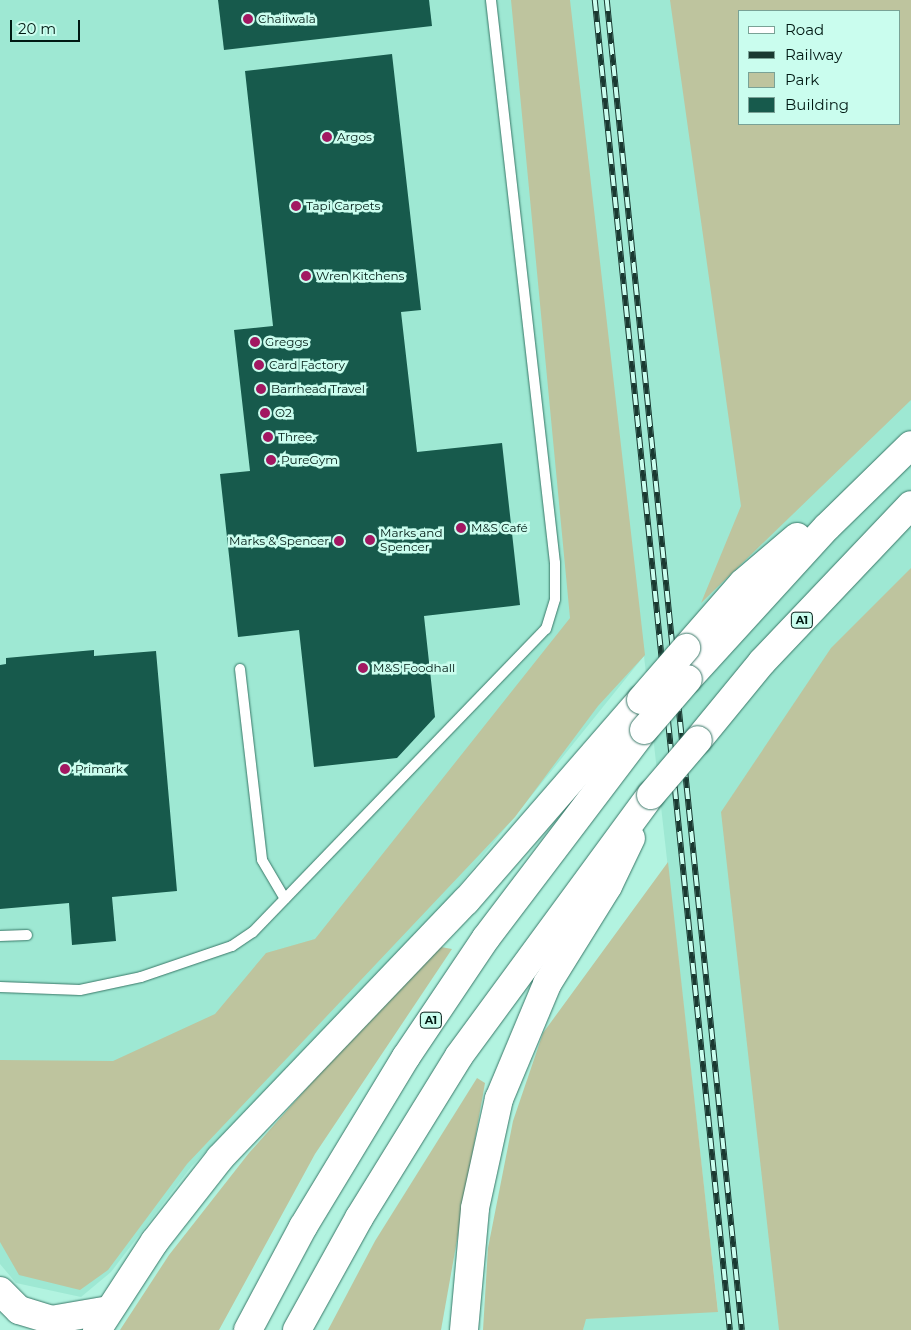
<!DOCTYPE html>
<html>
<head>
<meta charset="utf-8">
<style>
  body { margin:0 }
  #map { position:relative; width:911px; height:1330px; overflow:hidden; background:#b2f3e0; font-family:Montserrat,sans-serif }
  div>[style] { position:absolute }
  .built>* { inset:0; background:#9ee8d3 }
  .green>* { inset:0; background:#bec49e }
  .building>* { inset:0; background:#175a4c }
  .roads { filter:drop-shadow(0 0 1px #387767) drop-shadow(0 0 1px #387767) }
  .service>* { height:10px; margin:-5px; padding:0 5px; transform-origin:5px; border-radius:5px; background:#fff }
  .primary>* { height:28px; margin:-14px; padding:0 14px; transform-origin:14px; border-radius:14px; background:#fff }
  .rail>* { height:5.5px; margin-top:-2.75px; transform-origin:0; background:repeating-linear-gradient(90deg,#cafdee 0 11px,#1a3931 0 22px); box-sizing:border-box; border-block:1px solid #1a3931 }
  .bridges { filter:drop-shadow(0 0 1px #387767) drop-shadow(0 0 1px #387767) }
  .primary-bridge>* { height:28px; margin:-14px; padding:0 14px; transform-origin:14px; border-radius:14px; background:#fff }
  .dots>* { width:14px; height:14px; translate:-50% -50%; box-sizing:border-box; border:2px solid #cafdee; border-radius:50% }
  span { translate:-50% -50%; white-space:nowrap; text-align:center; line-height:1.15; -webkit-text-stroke:5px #cafdee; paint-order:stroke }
  .shield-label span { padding:1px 4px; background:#cafdee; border:1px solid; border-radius:4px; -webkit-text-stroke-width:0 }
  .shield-label { font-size:11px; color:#001913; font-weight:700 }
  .poi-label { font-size:12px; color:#001913 }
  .left { translate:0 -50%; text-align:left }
  .right { translate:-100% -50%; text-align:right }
  .legend { position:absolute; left:738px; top:10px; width:162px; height:115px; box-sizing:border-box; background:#cafdee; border:1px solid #79a296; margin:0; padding:6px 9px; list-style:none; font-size:15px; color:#001913 }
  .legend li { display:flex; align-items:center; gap:10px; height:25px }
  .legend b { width:25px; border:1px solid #79a296 }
  .scale { position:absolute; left:10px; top:20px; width:70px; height:22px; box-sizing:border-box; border:2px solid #001913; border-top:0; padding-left:6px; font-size:15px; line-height:18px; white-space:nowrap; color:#001913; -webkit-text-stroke:4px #cafdee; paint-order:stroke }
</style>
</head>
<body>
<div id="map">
  <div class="built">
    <i style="clip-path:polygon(evenodd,0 0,911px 0,911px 1330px,583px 1330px,585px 1319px,718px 1311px,644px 656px,445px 903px,191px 1167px,111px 1272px,81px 1297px,16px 1283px,0 1264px,0 0,740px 11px,900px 11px,900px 124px,740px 124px,740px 11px)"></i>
  </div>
  <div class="green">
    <i style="clip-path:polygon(511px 0,570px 0,645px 655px,598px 706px,515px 817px,187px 1164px,108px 1270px,80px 1290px,19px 1275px,0 1242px,0 1060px,113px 1061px,215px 1014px,266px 953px,315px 939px,570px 618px)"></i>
    <i style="clip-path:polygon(evenodd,670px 0,911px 0,911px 400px,701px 603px,741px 506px,670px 0,740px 11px,900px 11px,900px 124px,740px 124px,740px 11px)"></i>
    <i style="clip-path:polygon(911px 568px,911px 1330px,779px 1330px,721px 812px,831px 648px)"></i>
    <i style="clip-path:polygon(668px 862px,718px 1312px,586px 1319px,583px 1330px,483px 1330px,488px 1248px,513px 1121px,543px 1033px)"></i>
    <i style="clip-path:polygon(441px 947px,452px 949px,315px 1154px,219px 1330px,120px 1330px,169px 1255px,249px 1153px,346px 1044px)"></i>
    <i style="clip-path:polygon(477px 1078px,485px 1083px,441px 1330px,328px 1330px,375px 1241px)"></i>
  </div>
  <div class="building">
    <i style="clip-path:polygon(218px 0,429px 0,432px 26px,224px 50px)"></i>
    <i style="clip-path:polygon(392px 54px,421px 310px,401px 312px,417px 452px,502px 443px,520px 605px,424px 616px,435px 717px,397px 758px,314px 767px,299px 630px,238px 637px,220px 474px,250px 471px,234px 330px,273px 326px,245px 71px)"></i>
    <i style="clip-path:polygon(94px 650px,94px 656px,156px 651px,177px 891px,112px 897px,116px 941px,72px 945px,69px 903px,0 909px,0 665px,6px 664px,6px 658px)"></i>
  </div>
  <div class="roads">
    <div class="service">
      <i style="left:240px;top:669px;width:192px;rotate:83.4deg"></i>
      <i style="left:262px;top:860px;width:45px;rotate:59.5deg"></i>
      <i style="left:0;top:936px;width:27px;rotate:-2deg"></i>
      <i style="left:0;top:987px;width:80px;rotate:2.1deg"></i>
      <i style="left:80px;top:990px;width:62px;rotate:-12deg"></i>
      <i style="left:141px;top:977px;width:96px;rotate:-18.8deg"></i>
      <i style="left:232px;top:946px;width:25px;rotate:-34deg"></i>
      <i style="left:253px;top:932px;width:421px;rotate:-46deg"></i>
      <i style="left:546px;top:629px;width:31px;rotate:-73deg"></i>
      <i style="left:555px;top:599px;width:36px;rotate:-90deg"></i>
      <i style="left:555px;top:563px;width:567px;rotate:-96.49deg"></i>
    </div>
    <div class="primary">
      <i style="left:686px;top:648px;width:86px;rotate:-48.8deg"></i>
      <i style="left:743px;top:583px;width:71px;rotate:-40.4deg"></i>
      <i style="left:688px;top:679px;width:206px;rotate:-47.6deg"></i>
      <i style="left:827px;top:527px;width:117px;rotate:-44.3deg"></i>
      <i style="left:698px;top:740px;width:101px;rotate:-50.6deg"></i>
      <i style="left:762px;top:662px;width:216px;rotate:-46.5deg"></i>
      <i style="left:0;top:1291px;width:27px;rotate:45deg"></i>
      <i style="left:19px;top:1310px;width:34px;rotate:17deg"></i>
      <i style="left:51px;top:1320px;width:59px;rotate:-9.8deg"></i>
      <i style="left:97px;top:1330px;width:106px;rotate:-56.9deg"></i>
      <i style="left:155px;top:1241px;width:105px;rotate:-51.9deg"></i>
      <i style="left:220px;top:1158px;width:356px;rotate:-46.3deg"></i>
      <i style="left:466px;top:901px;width:267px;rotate:-49deg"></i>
      <i style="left:248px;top:1330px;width:117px;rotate:-61.9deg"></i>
      <i style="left:303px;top:1227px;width:199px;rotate:-58.8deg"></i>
      <i style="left:406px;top:1057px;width:143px;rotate:-56.1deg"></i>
      <i style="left:486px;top:938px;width:261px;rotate:-52.8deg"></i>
      <i style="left:297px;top:1330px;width:128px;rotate:-61deg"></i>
      <i style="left:359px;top:1218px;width:190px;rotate:-58.3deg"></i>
      <i style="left:459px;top:1056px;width:324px;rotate:-53.7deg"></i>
      <i style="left:464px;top:1330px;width:122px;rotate:-84.8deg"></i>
      <i style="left:475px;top:1208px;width:112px;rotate:-77.6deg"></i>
      <i style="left:499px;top:1099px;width:125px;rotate:-67.3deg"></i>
      <i style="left:547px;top:984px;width:115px;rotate:-58.1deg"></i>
      <i style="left:608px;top:886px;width:53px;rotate:-64.4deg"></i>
    </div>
  </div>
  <div class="rail">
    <i style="left:595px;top:0;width:1337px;rotate:84.2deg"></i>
    <i style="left:607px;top:0;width:1337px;rotate:84.2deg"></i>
  </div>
  <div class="bridges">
    <div class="primary-bridge">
      <i style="left:641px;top:700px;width:69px;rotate:-49.1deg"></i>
      <i style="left:644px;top:730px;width:67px;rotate:-49.2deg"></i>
      <i style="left:651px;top:795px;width:72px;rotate:-49.5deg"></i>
    </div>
  </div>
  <div class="dots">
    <i style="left:248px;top:19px;background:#a21761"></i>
    <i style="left:327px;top:137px;background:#a21761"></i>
    <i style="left:296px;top:206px;background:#a21761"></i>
    <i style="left:306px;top:276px;background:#a21761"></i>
    <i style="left:255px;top:342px;background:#a21761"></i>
    <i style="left:259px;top:365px;background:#a21761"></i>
    <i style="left:261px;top:389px;background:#a21761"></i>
    <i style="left:265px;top:413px;background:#a21761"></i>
    <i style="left:268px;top:437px;background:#a21761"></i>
    <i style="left:271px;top:460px;background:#a21761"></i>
    <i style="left:461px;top:528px;background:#a21761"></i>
    <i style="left:370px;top:540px;background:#a21761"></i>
    <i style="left:339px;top:541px;background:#a21761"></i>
    <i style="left:363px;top:668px;background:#a21761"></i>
    <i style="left:65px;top:769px;background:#a21761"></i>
  </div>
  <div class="shield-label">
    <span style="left:802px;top:620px">A1</span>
    <span style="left:431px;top:1020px">A1</span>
  </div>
  <div class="poi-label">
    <span class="left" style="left:258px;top:19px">Chaiiwala</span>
    <span class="left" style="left:337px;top:137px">Argos</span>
    <span class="left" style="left:306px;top:206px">Tapi Carpets</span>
    <span class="left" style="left:316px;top:276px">Wren Kitchens</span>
    <span class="left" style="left:265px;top:342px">Greggs</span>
    <span class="left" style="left:269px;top:365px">Card Factory</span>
    <span class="left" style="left:271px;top:389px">Barrhead Travel</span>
    <span class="left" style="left:275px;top:413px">O2</span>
    <span class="left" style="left:278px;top:437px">Three.</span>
    <span class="left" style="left:281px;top:460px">PureGym</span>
    <span class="left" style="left:471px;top:528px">M&amp;S Café</span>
    <span class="left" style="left:380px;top:540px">Marks and<br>Spencer</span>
    <span class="right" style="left:329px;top:541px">Marks &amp; Spencer</span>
    <span class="left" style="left:373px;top:668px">M&amp;S Foodhall</span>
    <span class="left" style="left:75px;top:769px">Primark</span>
  </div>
  <ul class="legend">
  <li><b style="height:6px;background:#fff"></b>Road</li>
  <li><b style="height:6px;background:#1a3931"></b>Railway</li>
  <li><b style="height:14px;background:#bec49e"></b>Park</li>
  <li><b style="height:14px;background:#175a4c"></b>Building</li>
  </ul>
  <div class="scale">20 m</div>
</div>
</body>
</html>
